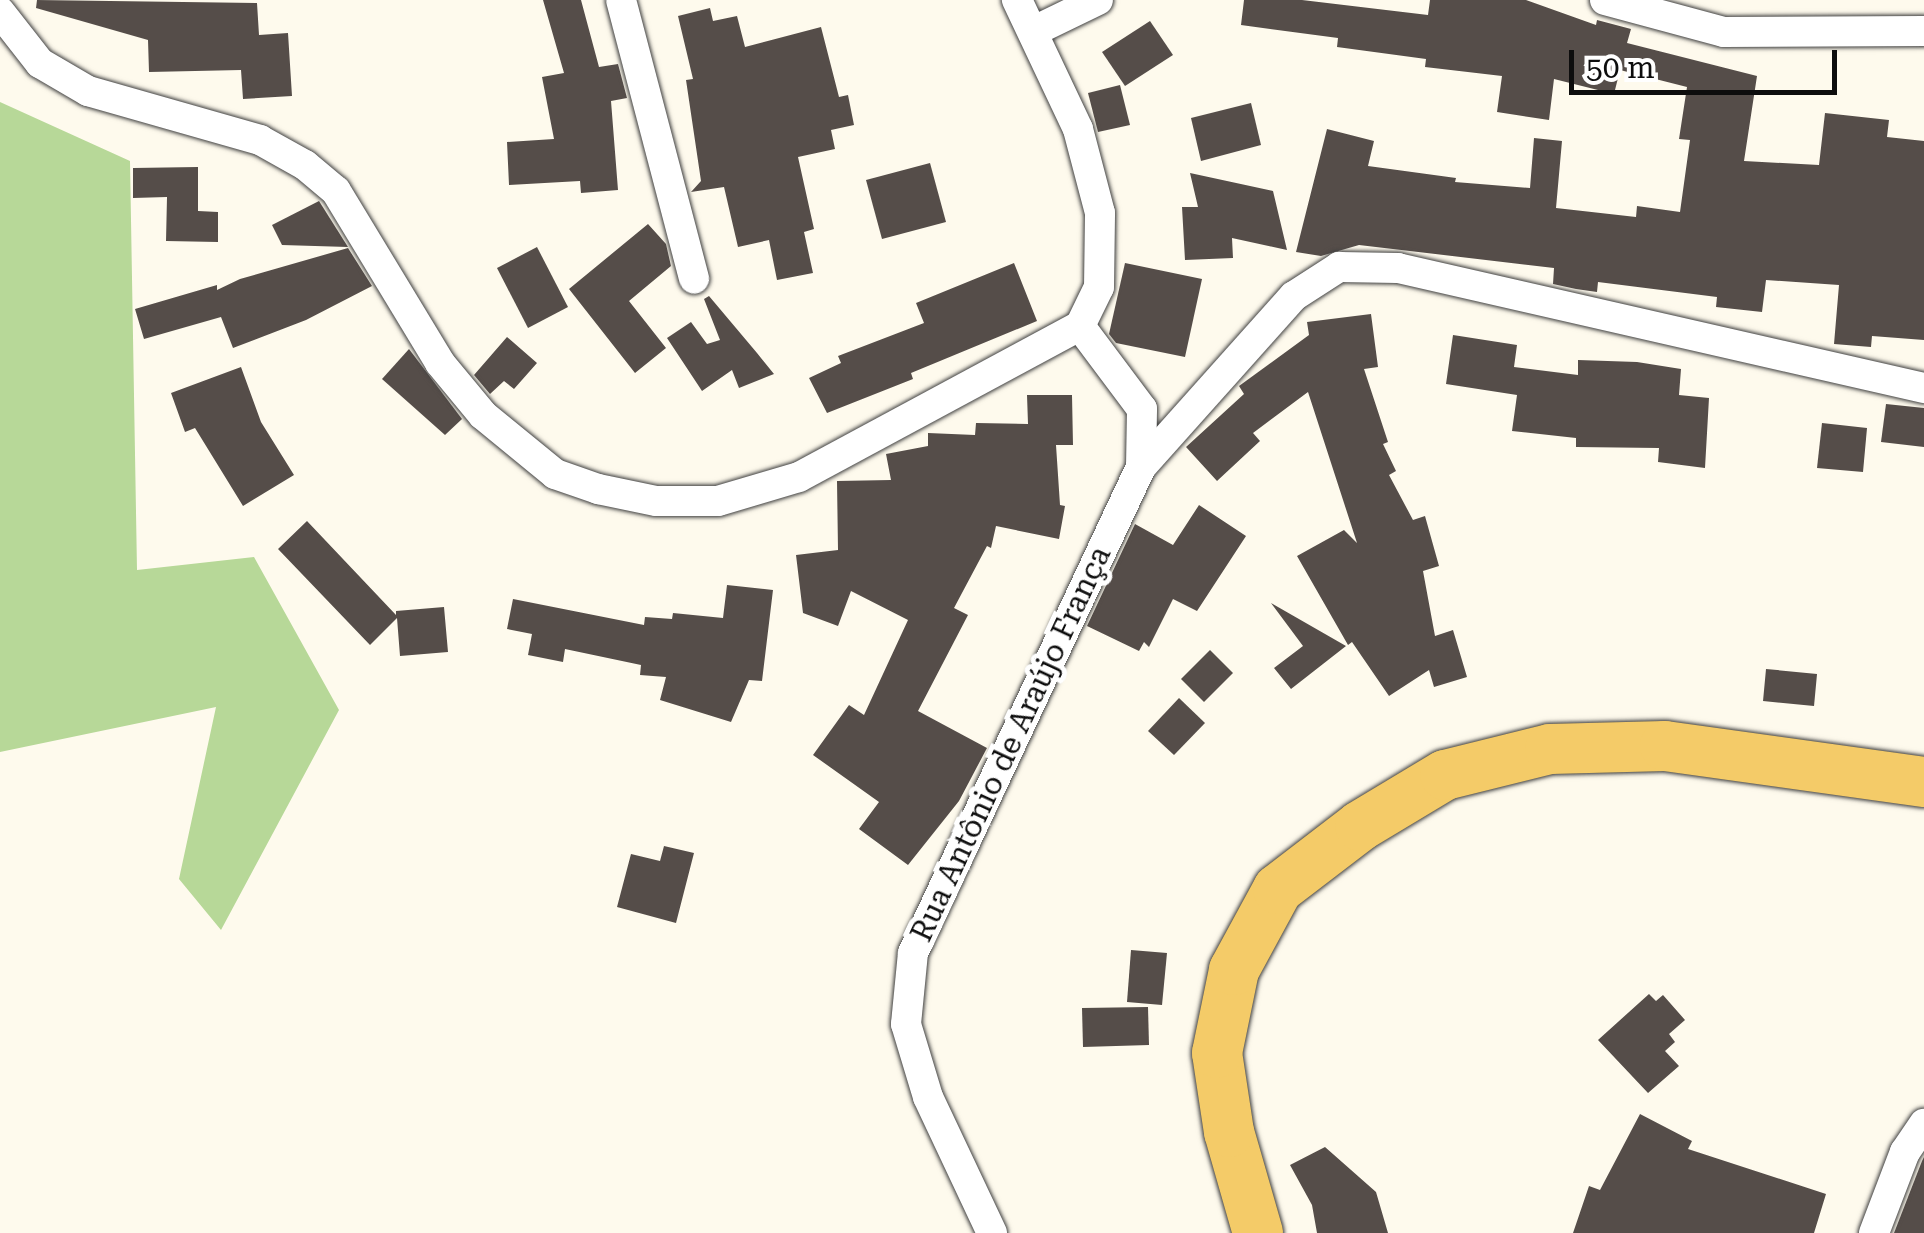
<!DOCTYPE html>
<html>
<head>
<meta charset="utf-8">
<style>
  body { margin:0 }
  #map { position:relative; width:1924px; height:1233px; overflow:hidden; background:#fefaed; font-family:"Roboto Serif",serif }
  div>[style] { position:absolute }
  .forest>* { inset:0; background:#b7d898 }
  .building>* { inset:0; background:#554d49 }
  .roads { filter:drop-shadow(0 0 2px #404040) drop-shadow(0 0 2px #404040) }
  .minor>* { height:30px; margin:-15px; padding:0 15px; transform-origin:15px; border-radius:15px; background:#fff }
  .primary>* { height:50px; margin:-25px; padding:0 25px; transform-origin:25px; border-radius:25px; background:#f4cb68 }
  span { translate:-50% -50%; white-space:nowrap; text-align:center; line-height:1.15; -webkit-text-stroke:10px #fff; paint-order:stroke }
  .street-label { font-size:30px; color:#0d0d0d }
  .scale { position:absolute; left:1569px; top:50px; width:268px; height:45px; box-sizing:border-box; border:5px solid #0d0d0d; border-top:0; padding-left:12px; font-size:30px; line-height:35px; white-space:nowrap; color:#0d0d0d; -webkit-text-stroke:8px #fff; paint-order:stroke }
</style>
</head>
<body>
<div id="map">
  <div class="forest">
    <i style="clip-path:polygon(0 102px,130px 161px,137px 570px,254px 557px,339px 710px,221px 930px,179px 879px,216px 707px,0 752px)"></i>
  </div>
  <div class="building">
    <i style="clip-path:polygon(37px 0,257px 3px,259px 35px,288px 33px,292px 96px,243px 99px,241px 70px,149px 72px,148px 40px,36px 8px)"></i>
    <i style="clip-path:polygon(543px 0,581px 0,599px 67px,618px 64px,627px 98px,611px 101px,618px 190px,581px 193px,580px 181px,509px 185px,507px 142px,554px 139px,542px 77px,564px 73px)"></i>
    <i style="clip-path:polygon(1244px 0,1302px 0,1428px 15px,1430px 0,1526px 0,1596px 25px,1597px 20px,1631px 29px,1627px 43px,1757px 76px,1744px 161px,1819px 165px,1825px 113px,1889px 120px,1887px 137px,1924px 141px,1924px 340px,1872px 336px,1871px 347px,1834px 344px,1839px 285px,1766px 280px,1762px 312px,1716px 307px,1717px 297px,1598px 282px,1597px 292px,1576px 289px,1553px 284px,1554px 268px,1359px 245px,1321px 256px,1296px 252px,1327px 129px,1374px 141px,1368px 166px,1456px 178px,1455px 182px,1530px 188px,1534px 138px,1562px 141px,1556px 208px,1636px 217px,1637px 206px,1680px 212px,1690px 140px,1679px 139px,1687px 87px,1620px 70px,1614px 94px,1554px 79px,1549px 120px,1497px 112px,1502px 76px,1425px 67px,1426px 59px,1337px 47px,1338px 38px,1241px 25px)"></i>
    <i style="clip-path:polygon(710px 8px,713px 21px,737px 16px,745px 47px,821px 27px,839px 97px,848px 95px,854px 125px,831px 130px,835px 149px,798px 157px,814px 229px,804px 232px,813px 273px,777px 280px,769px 240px,738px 247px,724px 187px,691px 192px,701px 181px,686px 80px,693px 79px,678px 16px)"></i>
    <i style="clip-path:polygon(1150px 21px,1173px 55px,1125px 86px,1102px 52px)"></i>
    <i style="clip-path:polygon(1120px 85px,1130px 125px,1098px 132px,1088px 93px)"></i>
    <i style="clip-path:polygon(1251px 103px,1261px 145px,1201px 161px,1191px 118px)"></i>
    <i style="clip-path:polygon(930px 163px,946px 222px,882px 239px,866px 180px)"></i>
    <i style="clip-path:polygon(198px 167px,198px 211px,218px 212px,218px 242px,166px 241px,167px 197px,133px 198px,133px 168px)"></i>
    <i style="clip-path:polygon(1190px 173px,1273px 191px,1287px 250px,1232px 238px,1233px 258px,1185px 260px,1182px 207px,1198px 207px)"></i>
    <i style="clip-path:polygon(319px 201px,348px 247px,282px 245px,272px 225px)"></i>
    <i style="clip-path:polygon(648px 224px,666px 244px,671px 266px,629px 301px,666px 348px,635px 373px,569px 289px)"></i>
    <i style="clip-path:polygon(537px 247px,568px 307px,528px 328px,497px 268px)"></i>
    <i style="clip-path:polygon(348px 248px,372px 286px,306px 320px,233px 348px,221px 317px,144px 339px,135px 309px,217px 285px,217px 290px,240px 279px)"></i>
    <i style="clip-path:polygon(1014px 263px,1037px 321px,911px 373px,913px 379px,827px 413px,809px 378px,841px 363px,838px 356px,924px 323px,916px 303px)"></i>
    <i style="clip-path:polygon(1125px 263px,1202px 279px,1185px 357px,1116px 343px,1109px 334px)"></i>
    <i style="clip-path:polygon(709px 296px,757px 353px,774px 374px,739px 388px,732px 370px,702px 391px,667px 338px,691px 322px,707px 344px,720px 340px,704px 299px)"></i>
    <i style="clip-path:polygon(1371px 314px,1378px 367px,1364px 369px,1388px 442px,1383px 444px,1396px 471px,1389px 475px,1413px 520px,1425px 516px,1439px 566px,1423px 571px,1435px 636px,1453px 630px,1467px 677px,1434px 687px,1429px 670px,1389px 696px,1352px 642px,1348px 645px,1297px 556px,1344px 530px,1357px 543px,1308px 392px,1253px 433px,1260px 441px,1217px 481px,1186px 447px,1244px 394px,1239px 386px,1309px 335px,1307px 322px)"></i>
    <i style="clip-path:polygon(1453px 335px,1517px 345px,1514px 367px,1578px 375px,1578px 360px,1637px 362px,1681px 369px,1679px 395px,1709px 398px,1705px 468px,1658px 462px,1659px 448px,1576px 447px,1576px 438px,1512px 431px,1517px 395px,1446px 384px)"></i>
    <i style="clip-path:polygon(507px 337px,537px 363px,514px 389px,504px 381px,490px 394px,474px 375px)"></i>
    <i style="clip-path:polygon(409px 349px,462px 419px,445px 435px,382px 379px)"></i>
    <i style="clip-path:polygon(241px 367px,261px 422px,294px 475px,243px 506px,195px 428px,185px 432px,171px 393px)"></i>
    <i style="clip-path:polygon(1027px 395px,1072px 395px,1073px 445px,1056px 445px,1060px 505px,1065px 506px,1059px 539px,996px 526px,991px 548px,987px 546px,954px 608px,968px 615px,918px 711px,987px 748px,959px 801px,908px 865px,859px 829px,879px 802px,813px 755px,849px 705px,864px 715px,908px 620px,851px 591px,838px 626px,803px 613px,796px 555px,838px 550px,837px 481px,891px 480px,886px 454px,928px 446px,928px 433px,975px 435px,976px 423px,1028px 424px)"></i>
    <i style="clip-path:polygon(1886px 404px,1924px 408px,1924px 447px,1881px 442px)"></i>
    <i style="clip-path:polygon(1822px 423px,1867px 428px,1863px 472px,1817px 468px)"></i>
    <i style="clip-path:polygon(1199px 505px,1246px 536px,1197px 611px,1173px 599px,1149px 647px,1144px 642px,1139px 651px,1087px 626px,1135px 524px,1173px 545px)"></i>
    <i style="clip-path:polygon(307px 521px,396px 615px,396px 611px,444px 607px,448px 652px,400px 656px,397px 618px,370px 645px,278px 549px)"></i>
    <i style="clip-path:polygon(727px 585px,773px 590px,762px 681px,749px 680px,731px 722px,660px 700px,666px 677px,640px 675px,641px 665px,565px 649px,563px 662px,528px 655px,532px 634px,507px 629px,513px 599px,644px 625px,645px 617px,672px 619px,673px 613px,723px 618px)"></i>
    <i style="clip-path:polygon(1271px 603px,1346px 646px,1291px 689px,1274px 668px,1303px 646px)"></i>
    <i style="clip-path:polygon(1210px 650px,1233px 673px,1204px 702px,1181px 679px)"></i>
    <i style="clip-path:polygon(1766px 669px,1817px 674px,1814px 706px,1763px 701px)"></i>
    <i style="clip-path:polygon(1179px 698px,1205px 723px,1174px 755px,1148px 731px)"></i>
    <i style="clip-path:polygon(664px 846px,694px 853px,676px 923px,617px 907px,631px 854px,660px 861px)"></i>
    <i style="clip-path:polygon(1131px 950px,1167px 953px,1162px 1005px,1127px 1002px)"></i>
    <i style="clip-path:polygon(1649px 994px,1656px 1001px,1663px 995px,1685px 1020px,1669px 1034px,1675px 1042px,1665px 1051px,1679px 1066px,1648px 1093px,1598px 1040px)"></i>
    <i style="clip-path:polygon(1148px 1007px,1149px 1045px,1083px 1047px,1082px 1008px)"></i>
    <i style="clip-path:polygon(1640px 1114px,1692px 1141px,1688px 1149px,1826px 1194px,1814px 1233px,1573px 1233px,1589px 1186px,1600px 1190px)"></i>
    <i style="clip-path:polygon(1325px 1147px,1376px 1192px,1388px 1233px,1317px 1233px,1312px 1205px,1290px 1165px)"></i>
    <i style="clip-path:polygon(1924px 1157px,1924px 1233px,1894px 1233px,1922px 1161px)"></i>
  </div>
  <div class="roads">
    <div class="minor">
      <i style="left:621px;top:0;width:288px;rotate:75.3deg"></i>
      <i style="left:1605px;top:0;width:123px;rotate:15.1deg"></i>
      <i style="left:1724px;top:32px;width:200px;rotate:-0.3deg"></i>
      <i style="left:0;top:12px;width:65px;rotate:51.9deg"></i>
      <i style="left:40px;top:63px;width:56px;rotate:30.3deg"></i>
      <i style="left:88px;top:91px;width:179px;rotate:15.9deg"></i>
      <i style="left:260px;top:140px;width:51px;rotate:29.1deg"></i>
      <i style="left:305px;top:165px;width:40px;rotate:40deg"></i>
      <i style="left:336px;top:191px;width:201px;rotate:58.8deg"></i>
      <i style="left:440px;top:363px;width:67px;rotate:50.4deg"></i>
      <i style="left:483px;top:415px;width:93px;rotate:39.3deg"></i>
      <i style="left:555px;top:474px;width:46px;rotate:19.2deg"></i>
      <i style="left:598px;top:489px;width:59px;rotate:11.7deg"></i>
      <i style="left:656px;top:501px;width:62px"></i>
      <i style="left:718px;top:501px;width:84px;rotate:-16.5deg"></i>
      <i style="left:799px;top:477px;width:319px;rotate:-28.3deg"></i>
      <i style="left:1080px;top:326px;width:43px;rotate:-64deg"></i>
      <i style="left:1099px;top:287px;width:74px;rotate:-89.2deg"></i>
      <i style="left:1100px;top:213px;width:87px;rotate:-104.7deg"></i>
      <i style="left:1078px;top:129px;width:143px;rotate:-115.3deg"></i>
      <i style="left:1034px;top:31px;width:71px;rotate:-25.8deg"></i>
      <i style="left:1141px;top:467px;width:229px;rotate:-48.2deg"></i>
      <i style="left:1294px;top:296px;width:54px;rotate:-32.8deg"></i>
      <i style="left:1339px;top:267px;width:59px;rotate:1deg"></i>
      <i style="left:1398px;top:268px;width:540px;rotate:12.85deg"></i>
      <i style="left:992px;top:1233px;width:150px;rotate:-115.2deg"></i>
      <i style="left:928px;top:1097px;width:76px;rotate:-106.8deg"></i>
      <i style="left:906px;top:1024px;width:71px;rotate:-84.4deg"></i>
      <i style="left:913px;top:953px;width:537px;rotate:-64.87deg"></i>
      <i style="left:1141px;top:467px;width:58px;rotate:-89deg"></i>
      <i style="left:1142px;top:409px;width:104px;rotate:-126.8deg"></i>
      <i style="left:1874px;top:1233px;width:87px;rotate:-69.1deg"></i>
      <i style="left:1905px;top:1152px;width:34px;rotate:-56deg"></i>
    </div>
    <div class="primary">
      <i style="left:1258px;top:1233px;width:105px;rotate:-106deg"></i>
      <i style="left:1229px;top:1132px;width:80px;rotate:-98.6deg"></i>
      <i style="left:1217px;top:1053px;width:85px;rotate:-78.4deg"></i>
      <i style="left:1234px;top:970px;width:92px;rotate:-61.5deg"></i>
      <i style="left:1278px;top:889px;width:103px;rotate:-37.5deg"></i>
      <i style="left:1360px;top:826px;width:99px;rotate:-31deg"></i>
      <i style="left:1445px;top:775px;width:108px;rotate:-13.9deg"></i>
      <i style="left:1550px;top:749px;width:115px;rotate:-1.5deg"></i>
      <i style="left:1665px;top:746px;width:261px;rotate:7.9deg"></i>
    </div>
  </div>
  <div class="street-label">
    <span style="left:1011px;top:744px;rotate:-65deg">Rua Antônio de Araújo França</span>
  </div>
  <div class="scale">50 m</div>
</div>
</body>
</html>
